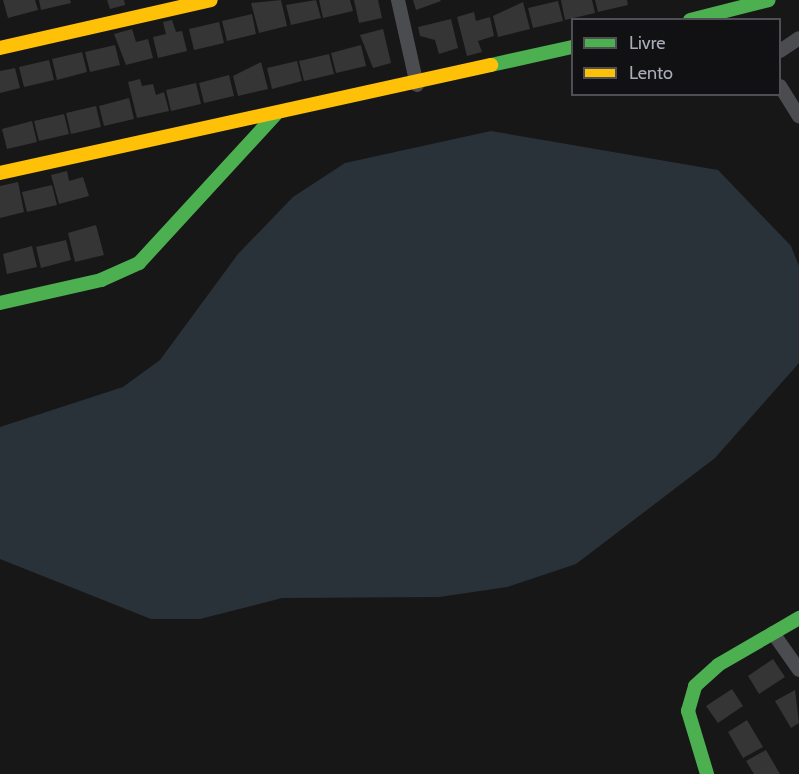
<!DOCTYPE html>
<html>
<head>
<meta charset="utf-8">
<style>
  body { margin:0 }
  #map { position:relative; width:799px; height:774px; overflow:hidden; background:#171717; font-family:Cabin,sans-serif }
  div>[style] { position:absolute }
  .water>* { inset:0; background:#2a3239 }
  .building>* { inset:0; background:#353536 }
  .street>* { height:14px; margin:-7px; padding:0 7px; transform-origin:7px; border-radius:7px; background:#4b4c50 }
  .fast>* { height:14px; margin:-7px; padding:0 7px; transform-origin:7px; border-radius:7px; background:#4caf50 }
  .slow>* { height:14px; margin:-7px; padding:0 7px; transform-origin:7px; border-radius:7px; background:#ffc107 }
  span { translate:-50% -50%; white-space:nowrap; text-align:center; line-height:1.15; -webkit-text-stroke:6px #111113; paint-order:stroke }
  .legend { position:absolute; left:571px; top:18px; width:210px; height:78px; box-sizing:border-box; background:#111113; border:2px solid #4d4f55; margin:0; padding:8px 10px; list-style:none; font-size:18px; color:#a8adb8 }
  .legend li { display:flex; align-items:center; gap:12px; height:30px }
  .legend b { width:30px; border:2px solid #4d4f55 }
</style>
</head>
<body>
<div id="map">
  <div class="water">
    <i style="clip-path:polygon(491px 131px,718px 170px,791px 246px,799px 266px,799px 363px,715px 458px,576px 564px,507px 587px,439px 597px,282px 598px,200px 619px,151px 619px,0 559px,0 427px,123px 387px,160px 360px,238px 254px,293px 197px,345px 163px)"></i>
  </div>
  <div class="building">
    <i style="clip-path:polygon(3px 0,35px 0,38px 10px,8px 18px)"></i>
    <i style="clip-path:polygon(39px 0,70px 0,71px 3px,41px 10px)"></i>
    <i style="clip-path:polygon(107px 0,124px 0,125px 5px,110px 9px)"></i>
    <i style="clip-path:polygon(281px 0,287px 26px,259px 33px,251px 3px)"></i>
    <i style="clip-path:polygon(316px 0,321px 18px,291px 25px,286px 5px)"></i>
    <i style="clip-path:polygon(319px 0,350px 0,353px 11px,323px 18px)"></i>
    <i style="clip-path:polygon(354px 0,378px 0,382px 18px,359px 23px)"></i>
    <i style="clip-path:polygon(413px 0,440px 0,441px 1px,416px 10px)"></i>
    <i style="clip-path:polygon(561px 0,592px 0,595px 13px,565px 20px)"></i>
    <i style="clip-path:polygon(595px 0,627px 0,628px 5px,598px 12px)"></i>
    <i style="clip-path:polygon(558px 1px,563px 21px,533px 28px,528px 8px)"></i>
    <i style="clip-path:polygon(523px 2px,530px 29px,498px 37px,493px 16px)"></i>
    <i style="clip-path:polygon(474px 12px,476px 21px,490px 17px,494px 36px,478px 41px,482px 52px,467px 56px,457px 17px)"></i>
    <i style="clip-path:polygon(252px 14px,256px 34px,227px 41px,222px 21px)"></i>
    <i style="clip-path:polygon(451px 19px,458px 48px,439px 54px,435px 40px,420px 36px,418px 27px)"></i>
    <i style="clip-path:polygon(172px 20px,176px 32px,182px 31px,187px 51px,158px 58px,153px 37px,166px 34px,163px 22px)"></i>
    <i style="clip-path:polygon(219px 22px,224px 43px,194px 50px,189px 29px)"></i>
    <i style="clip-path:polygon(132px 29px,136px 42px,148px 39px,153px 58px,126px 65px,114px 34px)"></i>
    <i style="clip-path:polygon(383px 29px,391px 63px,373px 68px,360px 35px)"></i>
    <i style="clip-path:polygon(115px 45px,120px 65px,90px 72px,85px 52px)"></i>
    <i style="clip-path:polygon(361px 45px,366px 66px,336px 73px,331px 53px)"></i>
    <i style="clip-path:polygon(82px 52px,87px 72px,57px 80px,52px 59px)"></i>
    <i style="clip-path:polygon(329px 54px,334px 74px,304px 81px,299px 61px)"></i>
    <i style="clip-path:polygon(49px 60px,54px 80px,24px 87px,19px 67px)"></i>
    <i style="clip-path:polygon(297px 61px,302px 81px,272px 89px,267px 68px)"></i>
    <i style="clip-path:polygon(261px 62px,268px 89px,238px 96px,233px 76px)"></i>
    <i style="clip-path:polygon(15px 68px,20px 88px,0 93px,0 71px)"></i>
    <i style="clip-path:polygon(229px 75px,234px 96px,204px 103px,199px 83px)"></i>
    <i style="clip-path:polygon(140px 79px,142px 86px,153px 84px,156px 95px,164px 92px,169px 111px,137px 118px,128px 82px)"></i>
    <i style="clip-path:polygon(196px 83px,201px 104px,171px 111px,166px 90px)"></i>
    <i style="clip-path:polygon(129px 98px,134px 119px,104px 126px,99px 106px)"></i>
    <i style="clip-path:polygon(96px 106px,101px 127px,71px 134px,66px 113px)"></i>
    <i style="clip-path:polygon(64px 114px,69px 134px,39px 141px,34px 121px)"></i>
    <i style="clip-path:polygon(32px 121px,37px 142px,7px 149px,2px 129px)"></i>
    <i style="clip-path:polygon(67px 171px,69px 181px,83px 177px,89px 196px,59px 204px,51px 175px)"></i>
    <i style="clip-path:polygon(18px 182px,24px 212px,0 218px,0 186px)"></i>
    <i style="clip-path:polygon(52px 185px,57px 205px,27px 212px,22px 192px)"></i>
    <i style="clip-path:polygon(96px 225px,104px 255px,75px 262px,68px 233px)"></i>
    <i style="clip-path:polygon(66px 240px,71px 260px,41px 268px,36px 247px)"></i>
    <i style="clip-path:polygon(32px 246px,37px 267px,7px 274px,3px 254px)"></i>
    <i style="clip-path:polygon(773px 659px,785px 677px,759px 694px,748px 676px)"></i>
    <i style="clip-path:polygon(732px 689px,743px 706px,718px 723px,706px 706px)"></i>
    <i style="clip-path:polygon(795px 690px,799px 723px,791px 728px,775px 701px)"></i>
    <i style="clip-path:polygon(747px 720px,763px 747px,743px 758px,728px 732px)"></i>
    <i style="clip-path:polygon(766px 750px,780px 774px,754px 774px,746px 761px)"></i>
  </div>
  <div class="street">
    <i style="left:398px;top:0;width:87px;rotate:77.4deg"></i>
    <i style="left:780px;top:51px;width:23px;rotate:-34deg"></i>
    <i style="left:780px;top:86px;width:36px;rotate:58deg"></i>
    <i style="left:773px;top:633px;width:45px;rotate:54.9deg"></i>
  </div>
  <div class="fast">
    <i style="left:690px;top:20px;width:81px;rotate:-14.2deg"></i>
    <i style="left:491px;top:65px;width:83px;rotate:-12.5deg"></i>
    <i style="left:0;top:303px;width:104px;rotate:-12.8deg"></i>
    <i style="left:101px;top:280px;width:42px;rotate:-24.1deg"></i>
    <i style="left:139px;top:263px;width:202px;rotate:-47.4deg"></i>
    <i style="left:707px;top:774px;width:66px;rotate:-106.8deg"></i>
    <i style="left:688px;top:711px;width:26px;rotate:-74deg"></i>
    <i style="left:695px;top:686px;width:31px;rotate:-42deg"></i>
    <i style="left:718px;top:665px;width:94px;rotate:-30.1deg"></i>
  </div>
  <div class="slow">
    <i style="left:0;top:48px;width:216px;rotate:-12.8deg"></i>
    <i style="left:0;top:173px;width:503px;rotate:-12.41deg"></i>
  </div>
  <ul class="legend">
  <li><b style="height:8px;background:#4caf50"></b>Livre</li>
  <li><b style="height:8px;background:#ffc107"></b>Lento</li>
  </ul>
</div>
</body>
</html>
